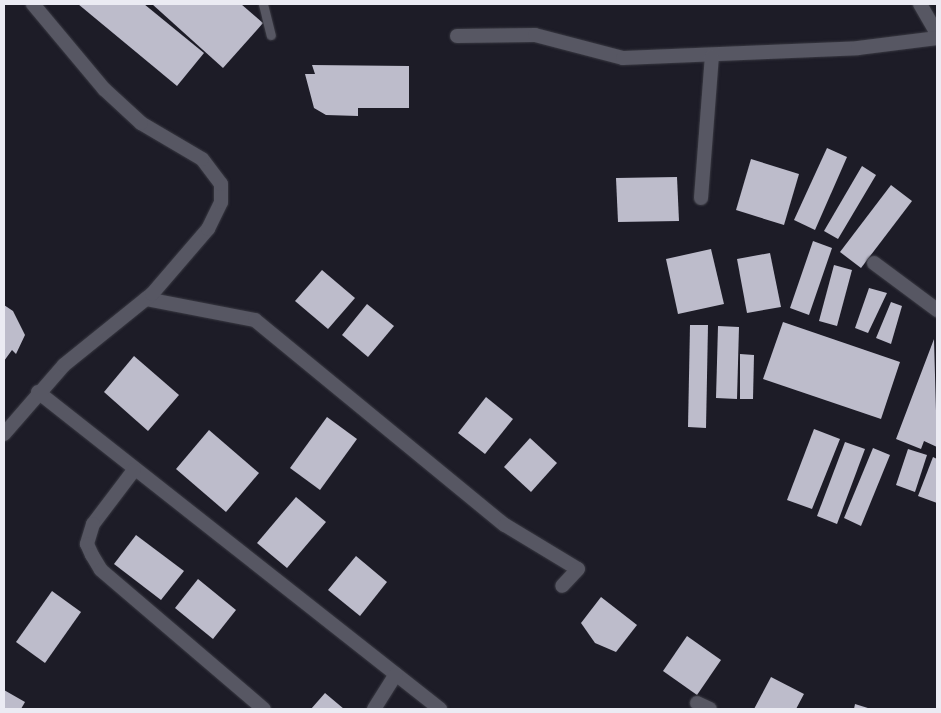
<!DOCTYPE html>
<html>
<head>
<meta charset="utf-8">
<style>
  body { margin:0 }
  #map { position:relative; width:941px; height:713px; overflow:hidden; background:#1d1c27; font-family:"Open Sans",sans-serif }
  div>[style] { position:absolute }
  .building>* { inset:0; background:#bdbccb }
  .roads { filter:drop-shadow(0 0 1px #393942) drop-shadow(0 0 1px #393942) }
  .service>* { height:9px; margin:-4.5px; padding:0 4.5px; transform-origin:4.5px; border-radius:4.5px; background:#575763 }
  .minor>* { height:14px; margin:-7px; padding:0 7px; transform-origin:7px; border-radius:7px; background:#575763 }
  span { translate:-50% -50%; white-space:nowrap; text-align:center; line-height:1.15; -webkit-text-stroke:5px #08070c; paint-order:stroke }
  .frame { position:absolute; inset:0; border:5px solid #ebebf3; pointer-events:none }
</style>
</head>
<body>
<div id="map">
  <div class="building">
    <i style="clip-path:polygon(78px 4px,144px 4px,204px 53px,177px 86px)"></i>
    <i style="clip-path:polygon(152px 4px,241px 4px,263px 23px,223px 68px)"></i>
    <i style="clip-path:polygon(312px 65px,409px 66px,409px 108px,358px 108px,358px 116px,326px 115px,314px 108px,305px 74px,315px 74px)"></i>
    <i style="clip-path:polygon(827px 148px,847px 157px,815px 230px,794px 220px)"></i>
    <i style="clip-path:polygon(751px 159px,799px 174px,784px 225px,736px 210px)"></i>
    <i style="clip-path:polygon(862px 166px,876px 175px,838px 239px,824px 231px)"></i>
    <i style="clip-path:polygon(677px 177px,679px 221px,618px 222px,616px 178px)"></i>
    <i style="clip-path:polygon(891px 185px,912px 201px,861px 268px,840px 252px)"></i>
    <i style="clip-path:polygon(813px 241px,832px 248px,809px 315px,790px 308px)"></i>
    <i style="clip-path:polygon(711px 249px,724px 304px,678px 314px,666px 259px)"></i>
    <i style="clip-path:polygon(770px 253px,781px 307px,747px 313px,737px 259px)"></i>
    <i style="clip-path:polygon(834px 265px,852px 270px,837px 326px,819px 321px)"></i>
    <i style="clip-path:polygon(322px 270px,355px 298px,328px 329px,295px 301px)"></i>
    <i style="clip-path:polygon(869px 288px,887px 293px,868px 333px,855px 328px)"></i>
    <i style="clip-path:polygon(891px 302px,902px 306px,891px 344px,876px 338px)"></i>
    <i style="clip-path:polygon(367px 304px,394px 326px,368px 357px,342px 335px)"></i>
    <i style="clip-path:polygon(4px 305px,13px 311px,25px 335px,16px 354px,12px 350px,4px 361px)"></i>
    <i style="clip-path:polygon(783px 322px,900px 362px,881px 419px,763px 379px)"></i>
    <i style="clip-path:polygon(690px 325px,708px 325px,706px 428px,688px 427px)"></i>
    <i style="clip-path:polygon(718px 326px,739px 327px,737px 399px,716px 398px)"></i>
    <i style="clip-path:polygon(934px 339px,937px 447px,924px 441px,921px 449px,896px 439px)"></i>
    <i style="clip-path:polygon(740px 354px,754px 355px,753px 399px,740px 399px)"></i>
    <i style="clip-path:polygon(134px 356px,179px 395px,148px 431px,104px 392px)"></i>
    <i style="clip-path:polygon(486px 397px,513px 419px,485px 454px,458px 433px)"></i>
    <i style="clip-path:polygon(327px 417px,357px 439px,320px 490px,290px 468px)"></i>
    <i style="clip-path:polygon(814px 429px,840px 439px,812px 509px,787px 500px)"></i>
    <i style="clip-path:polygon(209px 430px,259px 473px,226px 512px,176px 469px)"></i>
    <i style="clip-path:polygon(530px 438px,557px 463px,531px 492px,504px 467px)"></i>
    <i style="clip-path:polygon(845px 442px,865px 449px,837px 524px,817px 516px)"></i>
    <i style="clip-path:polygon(873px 448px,890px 455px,861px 526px,844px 518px)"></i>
    <i style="clip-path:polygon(908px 449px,927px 455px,915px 492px,896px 485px)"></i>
    <i style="clip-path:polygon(933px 457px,937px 459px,937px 503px,918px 496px)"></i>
    <i style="clip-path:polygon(296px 497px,326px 522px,287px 568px,257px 543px)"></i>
    <i style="clip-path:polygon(136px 535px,184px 571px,161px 600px,114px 564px)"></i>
    <i style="clip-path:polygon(356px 556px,387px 582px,360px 616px,328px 590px)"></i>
    <i style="clip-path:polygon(198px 579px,236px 610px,213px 639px,175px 608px)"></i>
    <i style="clip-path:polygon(52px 591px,81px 612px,45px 663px,16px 642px)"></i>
    <i style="clip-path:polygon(601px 597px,637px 625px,616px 652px,595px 643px,581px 623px)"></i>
    <i style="clip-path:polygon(687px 636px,721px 660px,697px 695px,663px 671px)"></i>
    <i style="clip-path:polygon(771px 677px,804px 694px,796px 709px,754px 709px)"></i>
    <i style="clip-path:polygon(4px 690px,25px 702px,21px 709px,4px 709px)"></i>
    <i style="clip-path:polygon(325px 693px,344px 709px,311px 709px)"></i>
    <i style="clip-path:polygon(855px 704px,871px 709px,854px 709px)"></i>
  </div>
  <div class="roads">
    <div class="service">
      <i style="left:263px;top:4px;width:32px;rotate:76deg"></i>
    </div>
    <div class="minor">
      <i style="left:920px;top:4px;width:34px;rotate:60deg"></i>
      <i style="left:457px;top:36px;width:78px;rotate:-0.7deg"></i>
      <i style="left:535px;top:35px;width:91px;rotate:14.6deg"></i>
      <i style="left:623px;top:58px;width:235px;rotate:-2.4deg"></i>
      <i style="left:858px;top:48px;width:80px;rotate:-7.2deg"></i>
      <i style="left:701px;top:198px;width:142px;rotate:-85.6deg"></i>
      <i style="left:874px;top:263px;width:79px;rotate:36.7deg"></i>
      <i style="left:146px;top:299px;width:111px;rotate:10.9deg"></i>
      <i style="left:255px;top:320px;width:323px;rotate:39.4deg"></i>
      <i style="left:505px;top:525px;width:85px;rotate:31.1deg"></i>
      <i style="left:578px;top:569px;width:23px;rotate:133deg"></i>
      <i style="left:38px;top:392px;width:512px;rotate:38.26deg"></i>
      <i style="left:4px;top:434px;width:91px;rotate:-49deg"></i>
      <i style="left:64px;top:365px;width:113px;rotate:-38.9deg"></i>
      <i style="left:152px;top:294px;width:86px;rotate:-49.3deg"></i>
      <i style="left:208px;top:229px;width:30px;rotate:-64deg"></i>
      <i style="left:221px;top:202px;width:18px;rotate:-90deg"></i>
      <i style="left:221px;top:184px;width:31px;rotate:-127deg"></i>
      <i style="left:202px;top:159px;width:71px;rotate:-149.5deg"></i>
      <i style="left:141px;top:123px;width:50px;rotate:-137.4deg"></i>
      <i style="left:104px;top:89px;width:111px;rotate:-129.9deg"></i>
      <i style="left:134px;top:470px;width:68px;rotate:127.2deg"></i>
      <i style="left:93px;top:524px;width:21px;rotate:107deg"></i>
      <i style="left:87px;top:544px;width:12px;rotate:66deg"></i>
      <i style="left:92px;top:555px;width:17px;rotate:59deg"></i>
      <i style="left:101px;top:570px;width:214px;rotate:40.5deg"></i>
      <i style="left:697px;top:703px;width:14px;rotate:25deg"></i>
      <i style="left:374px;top:709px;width:41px;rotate:-57.8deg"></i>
    </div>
  </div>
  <div class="frame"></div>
</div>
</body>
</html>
